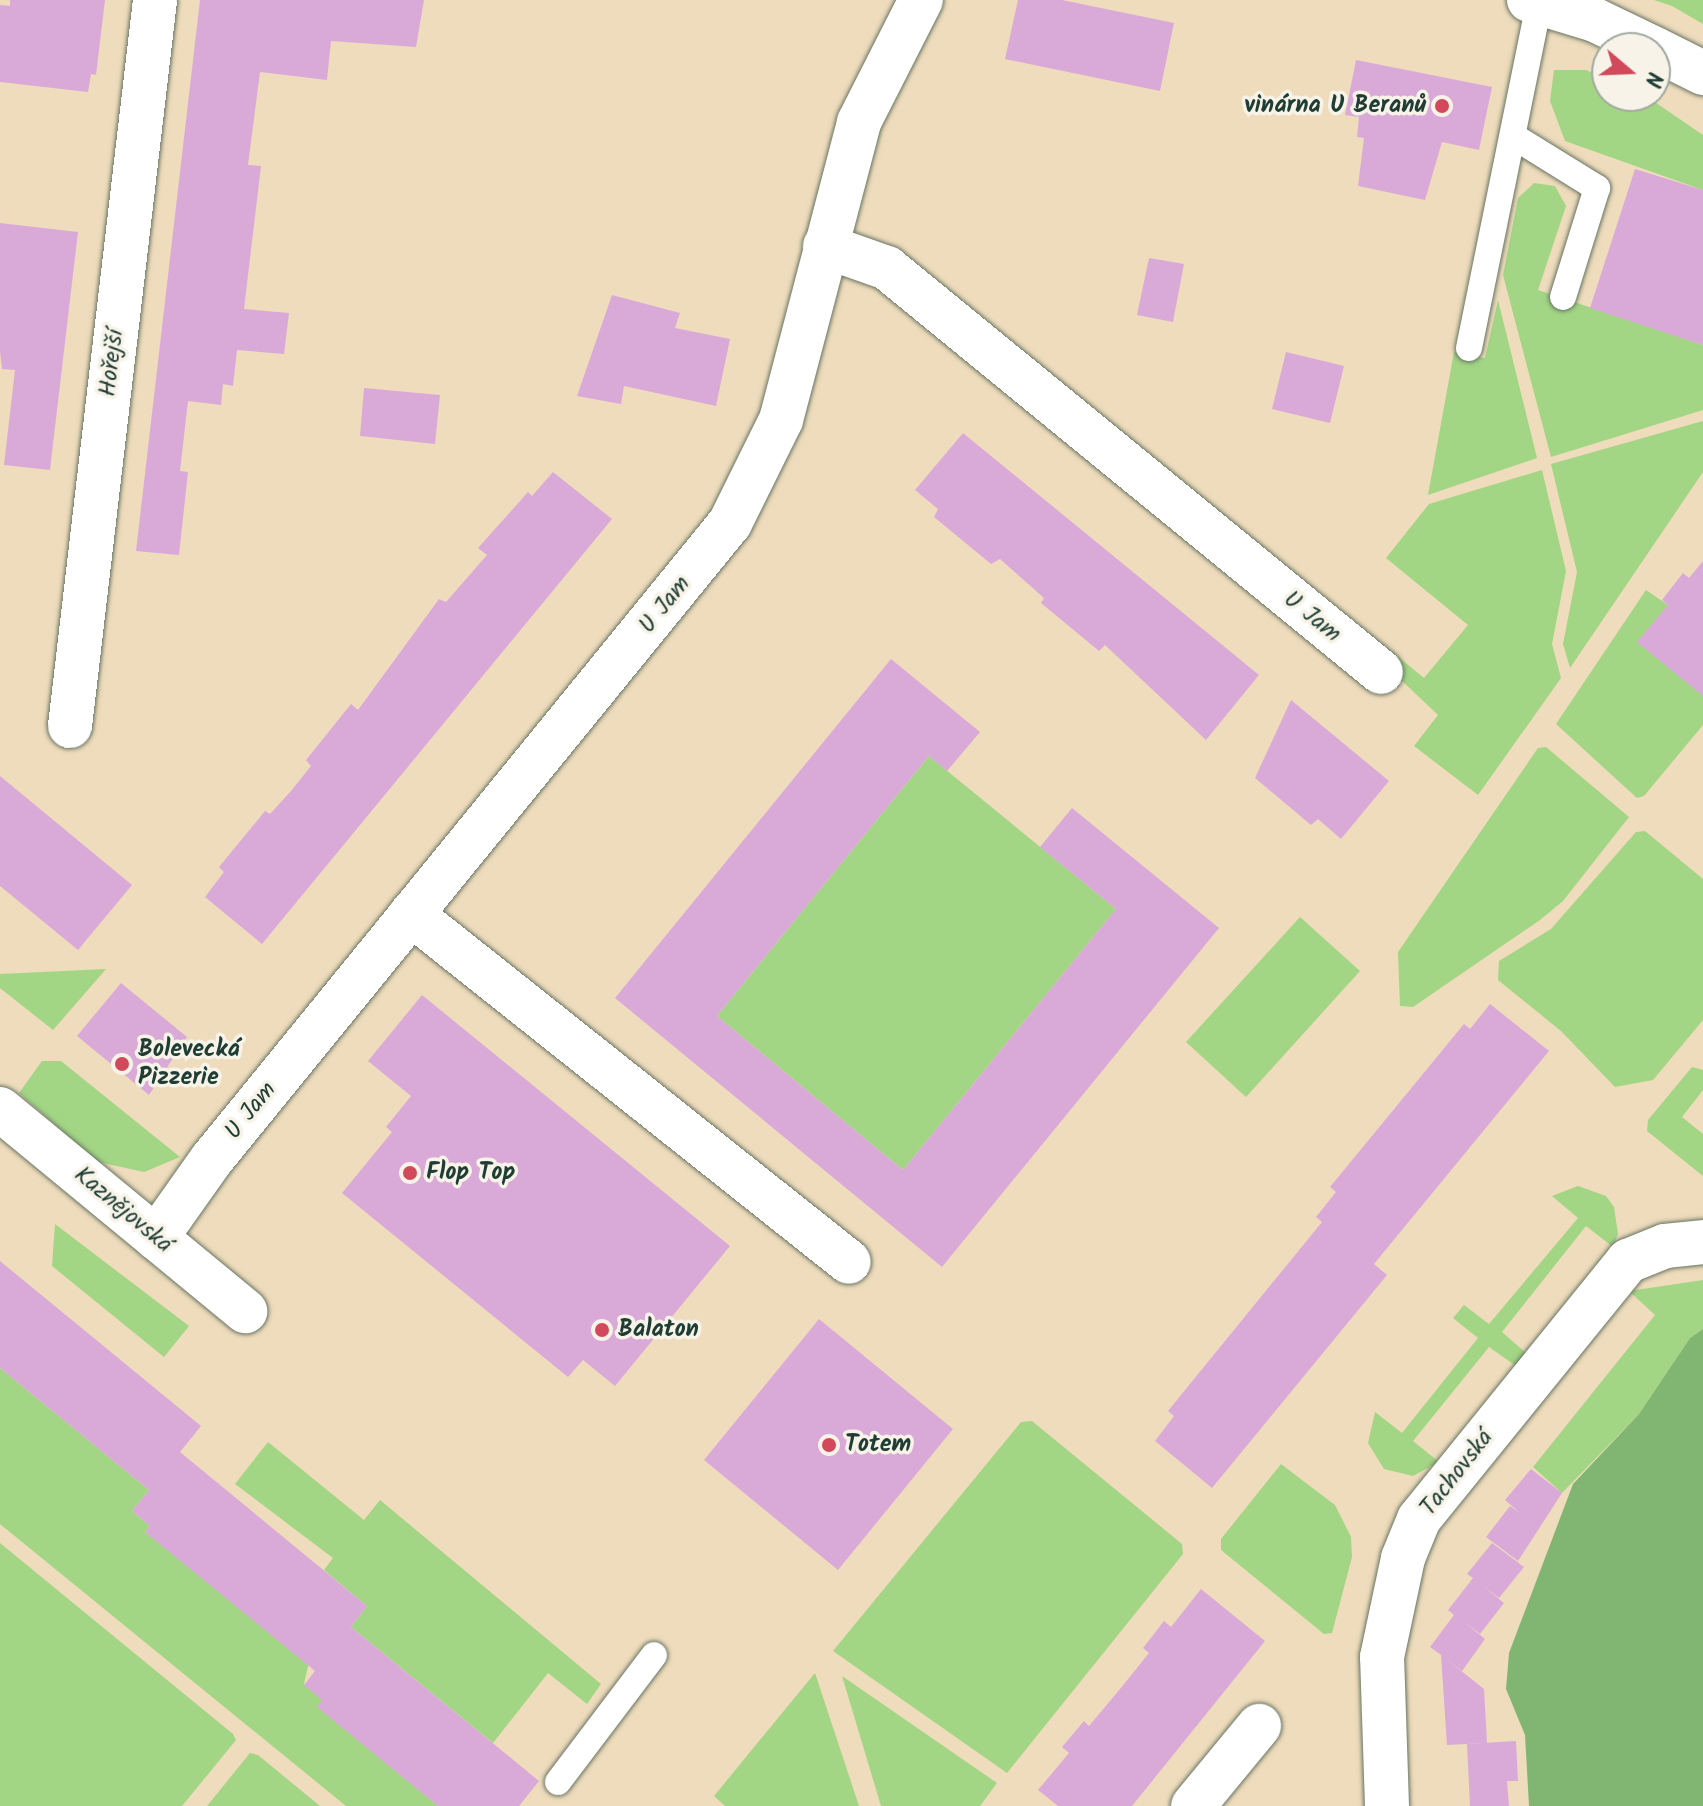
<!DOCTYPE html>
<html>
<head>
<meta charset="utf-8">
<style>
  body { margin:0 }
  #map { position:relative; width:1703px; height:1806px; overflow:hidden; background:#efdcbc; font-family:Kalam,sans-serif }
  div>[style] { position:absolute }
  .green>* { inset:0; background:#a2d584 }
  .forest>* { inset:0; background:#81b672 }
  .building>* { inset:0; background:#d9aad8 }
  .roads { filter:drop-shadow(0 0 2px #687564) drop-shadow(0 0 2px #687564) }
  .service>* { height:26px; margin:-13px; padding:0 13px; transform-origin:13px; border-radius:13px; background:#fff }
  .minor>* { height:44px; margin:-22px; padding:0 22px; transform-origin:22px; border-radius:22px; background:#fff }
  .dots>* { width:22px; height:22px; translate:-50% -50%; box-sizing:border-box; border:4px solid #f7f3e8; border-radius:50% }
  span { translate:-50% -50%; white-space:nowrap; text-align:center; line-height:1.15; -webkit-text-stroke:7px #f7f3e8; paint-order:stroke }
  .poi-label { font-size:24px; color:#1f3d34; font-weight:700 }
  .right { translate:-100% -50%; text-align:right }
  .left { translate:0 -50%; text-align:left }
  .street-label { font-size:24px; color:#1f3d34 }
  .north { position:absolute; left:1591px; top:32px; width:80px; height:80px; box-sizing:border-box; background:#f7f3e8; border:2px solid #a1aaa0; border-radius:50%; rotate:109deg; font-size:22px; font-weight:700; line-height:32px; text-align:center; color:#1f3d34 }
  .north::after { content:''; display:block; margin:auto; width:28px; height:36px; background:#d1495b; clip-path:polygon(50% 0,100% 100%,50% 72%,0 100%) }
</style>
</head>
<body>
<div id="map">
  <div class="green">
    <i style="clip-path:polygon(1654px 0,1703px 0,1703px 24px,1672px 6px)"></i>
    <i style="clip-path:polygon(1554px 70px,1586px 70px,1607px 79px,1607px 96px,1646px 96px,1703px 135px,1703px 190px,1565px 141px,1550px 101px)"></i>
    <i style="clip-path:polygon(1534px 183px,1555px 186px,1566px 206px,1538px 290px,1703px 345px,1703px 410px,1551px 457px,1503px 275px,1518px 198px)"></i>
    <i style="clip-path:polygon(1498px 300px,1537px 458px,1428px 495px,1454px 352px,1485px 358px)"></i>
    <i style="clip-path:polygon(1703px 421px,1703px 472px,1570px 668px,1563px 644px,1577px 572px,1551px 464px)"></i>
    <i style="clip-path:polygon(1542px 470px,1566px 571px,1552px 644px,1561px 678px,1478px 795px,1414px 746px,1438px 715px,1398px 677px,1394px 662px,1396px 655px,1424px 678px,1468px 625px,1386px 558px,1429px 504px)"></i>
    <i style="clip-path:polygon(1646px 590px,1668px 605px,1638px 642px,1703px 695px,1703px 725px,1644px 796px,1637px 798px,1556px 724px)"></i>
    <i style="clip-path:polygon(1546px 747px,1629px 817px,1563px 901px,1540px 920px,1413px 1007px,1400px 1006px,1398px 952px,1538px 748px)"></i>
    <i style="clip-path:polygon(929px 756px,1116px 909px,903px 1170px,717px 1016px)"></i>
    <i style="clip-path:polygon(1645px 831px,1703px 879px,1703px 1020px,1653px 1080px,1615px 1087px,1561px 1031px,1498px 980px,1499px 961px,1551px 929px,1636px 832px)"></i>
    <i style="clip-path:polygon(1300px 917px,1360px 971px,1246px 1097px,1186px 1042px)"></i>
    <i style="clip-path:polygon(106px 969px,53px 1030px,0 988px,0 974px)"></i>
    <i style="clip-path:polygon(42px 1061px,61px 1061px,180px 1157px,144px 1172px,98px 1162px,19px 1093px)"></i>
    <i style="clip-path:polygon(1692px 1067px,1703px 1070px,1703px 1090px,1682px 1117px,1703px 1134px,1703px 1176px,1647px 1131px,1648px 1120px)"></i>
    <i style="clip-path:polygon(1578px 1186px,1606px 1196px,1614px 1207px,1618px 1234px,1613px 1247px,1586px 1226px,1502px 1332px,1526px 1353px,1516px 1366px,1489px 1347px,1413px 1441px,1439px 1462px,1413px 1476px,1384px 1469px,1368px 1443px,1375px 1412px,1402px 1433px,1478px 1338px,1453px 1318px,1464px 1305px,1489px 1324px,1578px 1218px,1552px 1196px)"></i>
    <i style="clip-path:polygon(55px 1224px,189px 1326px,164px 1357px,52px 1266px)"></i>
    <i style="clip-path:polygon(1703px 1280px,1703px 1329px,1690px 1338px,1639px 1414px,1562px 1493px,1533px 1467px,1655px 1315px,1629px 1291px)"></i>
    <i style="clip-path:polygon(0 1368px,149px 1490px,132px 1511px,150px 1526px,145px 1532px,310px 1657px,304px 1684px,323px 1700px,318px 1707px,438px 1806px,346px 1806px,0 1524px)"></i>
    <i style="clip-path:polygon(1032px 1421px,1182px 1544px,1183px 1554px,1007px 1773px,833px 1651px,1021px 1422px)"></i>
    <i style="clip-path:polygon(268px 1442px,364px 1520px,380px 1500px,601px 1684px,587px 1704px,548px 1673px,493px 1743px,351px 1627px,367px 1606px,324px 1570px,333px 1558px,235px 1484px)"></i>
    <i style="clip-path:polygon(1281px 1464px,1335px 1505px,1351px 1537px,1352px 1557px,1332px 1633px,1324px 1634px,1221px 1550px,1221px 1539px)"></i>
    <i style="clip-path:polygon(0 1543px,233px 1734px,236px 1740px,182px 1806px,0 1806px)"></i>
    <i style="clip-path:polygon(815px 1673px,859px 1806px,725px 1806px,714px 1796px)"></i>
    <i style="clip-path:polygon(842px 1676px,997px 1783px,980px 1806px,881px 1806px)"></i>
    <i style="clip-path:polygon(250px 1753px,258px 1755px,320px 1806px,207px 1806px)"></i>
  </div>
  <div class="forest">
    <i style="clip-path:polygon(1703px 1329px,1703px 1806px,1529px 1806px,1525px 1735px,1506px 1689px,1509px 1653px,1573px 1484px,1639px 1414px,1690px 1338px)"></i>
  </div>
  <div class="building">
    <i style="clip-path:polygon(10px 0,105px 0,96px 75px,91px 74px,88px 92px,0 82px,0 5px,10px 6px)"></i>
    <i style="clip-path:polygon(200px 0,424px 0,416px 47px,331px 41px,327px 80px,260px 72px,248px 165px,261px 166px,244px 309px,289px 313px,284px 354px,237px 350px,233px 386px,223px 384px,221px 405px,188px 401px,180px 471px,188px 472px,179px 555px,136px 551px)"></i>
    <i style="clip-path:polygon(1018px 0,1062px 0,1174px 23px,1160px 91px,1005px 59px)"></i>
    <i style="clip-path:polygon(1356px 60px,1492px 87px,1479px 150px,1442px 142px,1425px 200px,1358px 186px,1364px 138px,1357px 137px,1359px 117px,1345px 115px)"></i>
    <i style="clip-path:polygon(1635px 169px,1703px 190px,1703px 345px,1590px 308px)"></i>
    <i style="clip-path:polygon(0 223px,78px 232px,50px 470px,4px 465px,15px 370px,2px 369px,0 351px)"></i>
    <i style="clip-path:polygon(1149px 258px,1184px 264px,1173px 322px,1137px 315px)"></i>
    <i style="clip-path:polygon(612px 295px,680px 313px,675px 328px,730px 339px,716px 406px,624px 386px,621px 404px,577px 396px)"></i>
    <i style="clip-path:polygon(1286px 352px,1344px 366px,1330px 423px,1272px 409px)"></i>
    <i style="clip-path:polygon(364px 388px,440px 395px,435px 444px,360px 436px)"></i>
    <i style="clip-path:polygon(963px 433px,1259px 675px,1206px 740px,1105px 645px,1099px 651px,1041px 603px,1044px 598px,1000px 559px,991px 564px,934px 517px,938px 509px,915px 490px)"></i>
    <i style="clip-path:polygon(553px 472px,612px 519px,262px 944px,205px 897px,224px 872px,219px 867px,265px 811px,270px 814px,291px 791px,311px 766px,306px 760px,351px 704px,358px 710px,439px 599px,446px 602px,487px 555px,478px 548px,528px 492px,532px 496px)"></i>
    <i style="clip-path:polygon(1703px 561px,1703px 696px,1637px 642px,1668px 605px,1662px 600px,1683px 573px,1689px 578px)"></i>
    <i style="clip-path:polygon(891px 659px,980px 732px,947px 771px,929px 756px,717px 1016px,903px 1170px,1116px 909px,1040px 847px,1072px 808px,1219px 928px,942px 1267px,615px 998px)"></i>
    <i style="clip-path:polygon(1291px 700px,1389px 781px,1341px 839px,1318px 819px,1311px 825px,1255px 778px)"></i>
    <i style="clip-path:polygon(0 776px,132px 885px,78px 950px,0 886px)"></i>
    <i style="clip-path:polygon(121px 983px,187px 1037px,149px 1095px,77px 1036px)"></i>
    <i style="clip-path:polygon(422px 995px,730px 1246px,615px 1386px,583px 1360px,568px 1377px,342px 1193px,392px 1132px,386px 1127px,411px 1096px,368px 1061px)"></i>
    <i style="clip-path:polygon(1490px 1004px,1549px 1051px,1374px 1264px,1387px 1275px,1212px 1488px,1155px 1441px,1174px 1416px,1168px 1411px,1322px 1222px,1316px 1217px,1336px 1192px,1330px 1187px,1464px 1024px,1470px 1029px)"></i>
    <i style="clip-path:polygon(0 1261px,201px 1426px,180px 1452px,367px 1606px,351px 1627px,539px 1781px,519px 1806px,438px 1806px,317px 1707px,322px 1700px,304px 1685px,315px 1671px,145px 1532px,150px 1526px,132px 1511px,149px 1490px,0 1368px)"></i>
    <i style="clip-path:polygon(819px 1319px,953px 1429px,838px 1570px,704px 1460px)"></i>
    <i style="clip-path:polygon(1531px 1469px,1562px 1493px,1518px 1561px,1486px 1537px,1510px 1506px,1520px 1513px,1505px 1500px)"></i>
    <i style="clip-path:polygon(1492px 1543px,1524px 1567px,1499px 1598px,1482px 1585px,1504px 1603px,1480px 1634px,1463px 1621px,1485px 1639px,1462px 1671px,1445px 1658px,1484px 1689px,1487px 1743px,1447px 1745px,1441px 1655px,1430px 1647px,1454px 1615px,1448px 1610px,1473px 1578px,1467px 1574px)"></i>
    <i style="clip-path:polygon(1201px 1589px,1265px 1641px,1132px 1806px,1058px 1806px,1038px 1790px,1069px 1753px,1062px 1747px,1084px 1721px,1089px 1726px,1120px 1689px,1149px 1653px,1143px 1648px,1164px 1621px,1171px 1627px)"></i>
    <i style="clip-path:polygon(1516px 1741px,1518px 1781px,1507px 1781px,1509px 1806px,1470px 1806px,1467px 1744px)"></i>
  </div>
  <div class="roads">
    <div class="service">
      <i style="left:1513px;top:136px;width:99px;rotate:31.8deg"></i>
      <i style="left:1597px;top:188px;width:114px;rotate:107.3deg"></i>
      <i style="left:1469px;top:348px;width:355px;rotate:-78.5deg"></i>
      <i style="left:558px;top:1782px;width:159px;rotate:-52.9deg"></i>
    </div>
    <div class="minor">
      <i style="left:1529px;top:0;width:69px;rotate:16.9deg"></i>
      <i style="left:1595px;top:20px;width:64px;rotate:25.8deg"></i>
      <i style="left:1655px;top:49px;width:54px;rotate:26.6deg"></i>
      <i style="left:825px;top:246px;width:66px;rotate:19.5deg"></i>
      <i style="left:887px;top:268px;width:638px;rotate:39.28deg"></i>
      <i style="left:70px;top:726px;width:731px;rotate:-83.32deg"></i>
      <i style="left:411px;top:914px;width:559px;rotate:38.47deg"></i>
      <i style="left:0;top:1109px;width:318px;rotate:39.5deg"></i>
      <i style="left:156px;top:1238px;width:97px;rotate:-54.7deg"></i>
      <i style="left:212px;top:1159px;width:820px;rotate:-50.84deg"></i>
      <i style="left:730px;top:523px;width:115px;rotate:-63.7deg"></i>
      <i style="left:781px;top:420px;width:308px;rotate:-75.3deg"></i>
      <i style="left:859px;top:122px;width:137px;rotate:-63.1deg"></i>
      <i style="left:1193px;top:1806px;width:104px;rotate:-50.5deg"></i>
      <i style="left:1387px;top:1806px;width:149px;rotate:-91.9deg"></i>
      <i style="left:1382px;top:1657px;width:101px;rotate:-78deg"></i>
      <i style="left:1403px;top:1558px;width:42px;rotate:-67.7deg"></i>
      <i style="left:1419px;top:1519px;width:332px;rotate:-51deg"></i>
      <i style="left:1628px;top:1261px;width:40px;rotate:-22deg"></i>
      <i style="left:1665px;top:1246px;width:38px;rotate:-6deg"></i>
    </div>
  </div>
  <div class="dots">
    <i style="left:1442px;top:106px;background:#d1495b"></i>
    <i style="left:122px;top:1064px;background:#d1495b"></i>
    <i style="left:410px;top:1173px;background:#d1495b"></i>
    <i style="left:602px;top:1330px;background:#d1495b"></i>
    <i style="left:829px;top:1445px;background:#d1495b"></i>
  </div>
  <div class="poi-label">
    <span class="right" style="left:1426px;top:106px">vinárna U Beranů</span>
    <span class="left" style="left:138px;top:1064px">Bolevecká<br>Pizzerie</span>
    <span class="left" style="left:426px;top:1173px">Flop Top</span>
    <span class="left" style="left:618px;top:1330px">Balaton</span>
    <span class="left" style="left:845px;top:1445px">Totem</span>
  </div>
  <div class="street-label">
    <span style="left:112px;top:363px;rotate:-83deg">Hořejší</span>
    <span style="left:665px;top:605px;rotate:-51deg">U Jam</span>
    <span style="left:1312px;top:617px;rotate:39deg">U Jam</span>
    <span style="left:251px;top:1111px;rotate:-51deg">U Jam</span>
    <span style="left:123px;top:1210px;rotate:40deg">Kaznějovská</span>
    <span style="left:1457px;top:1473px;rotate:-52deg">Tachovská</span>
  </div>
  <div class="north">N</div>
</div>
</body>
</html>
